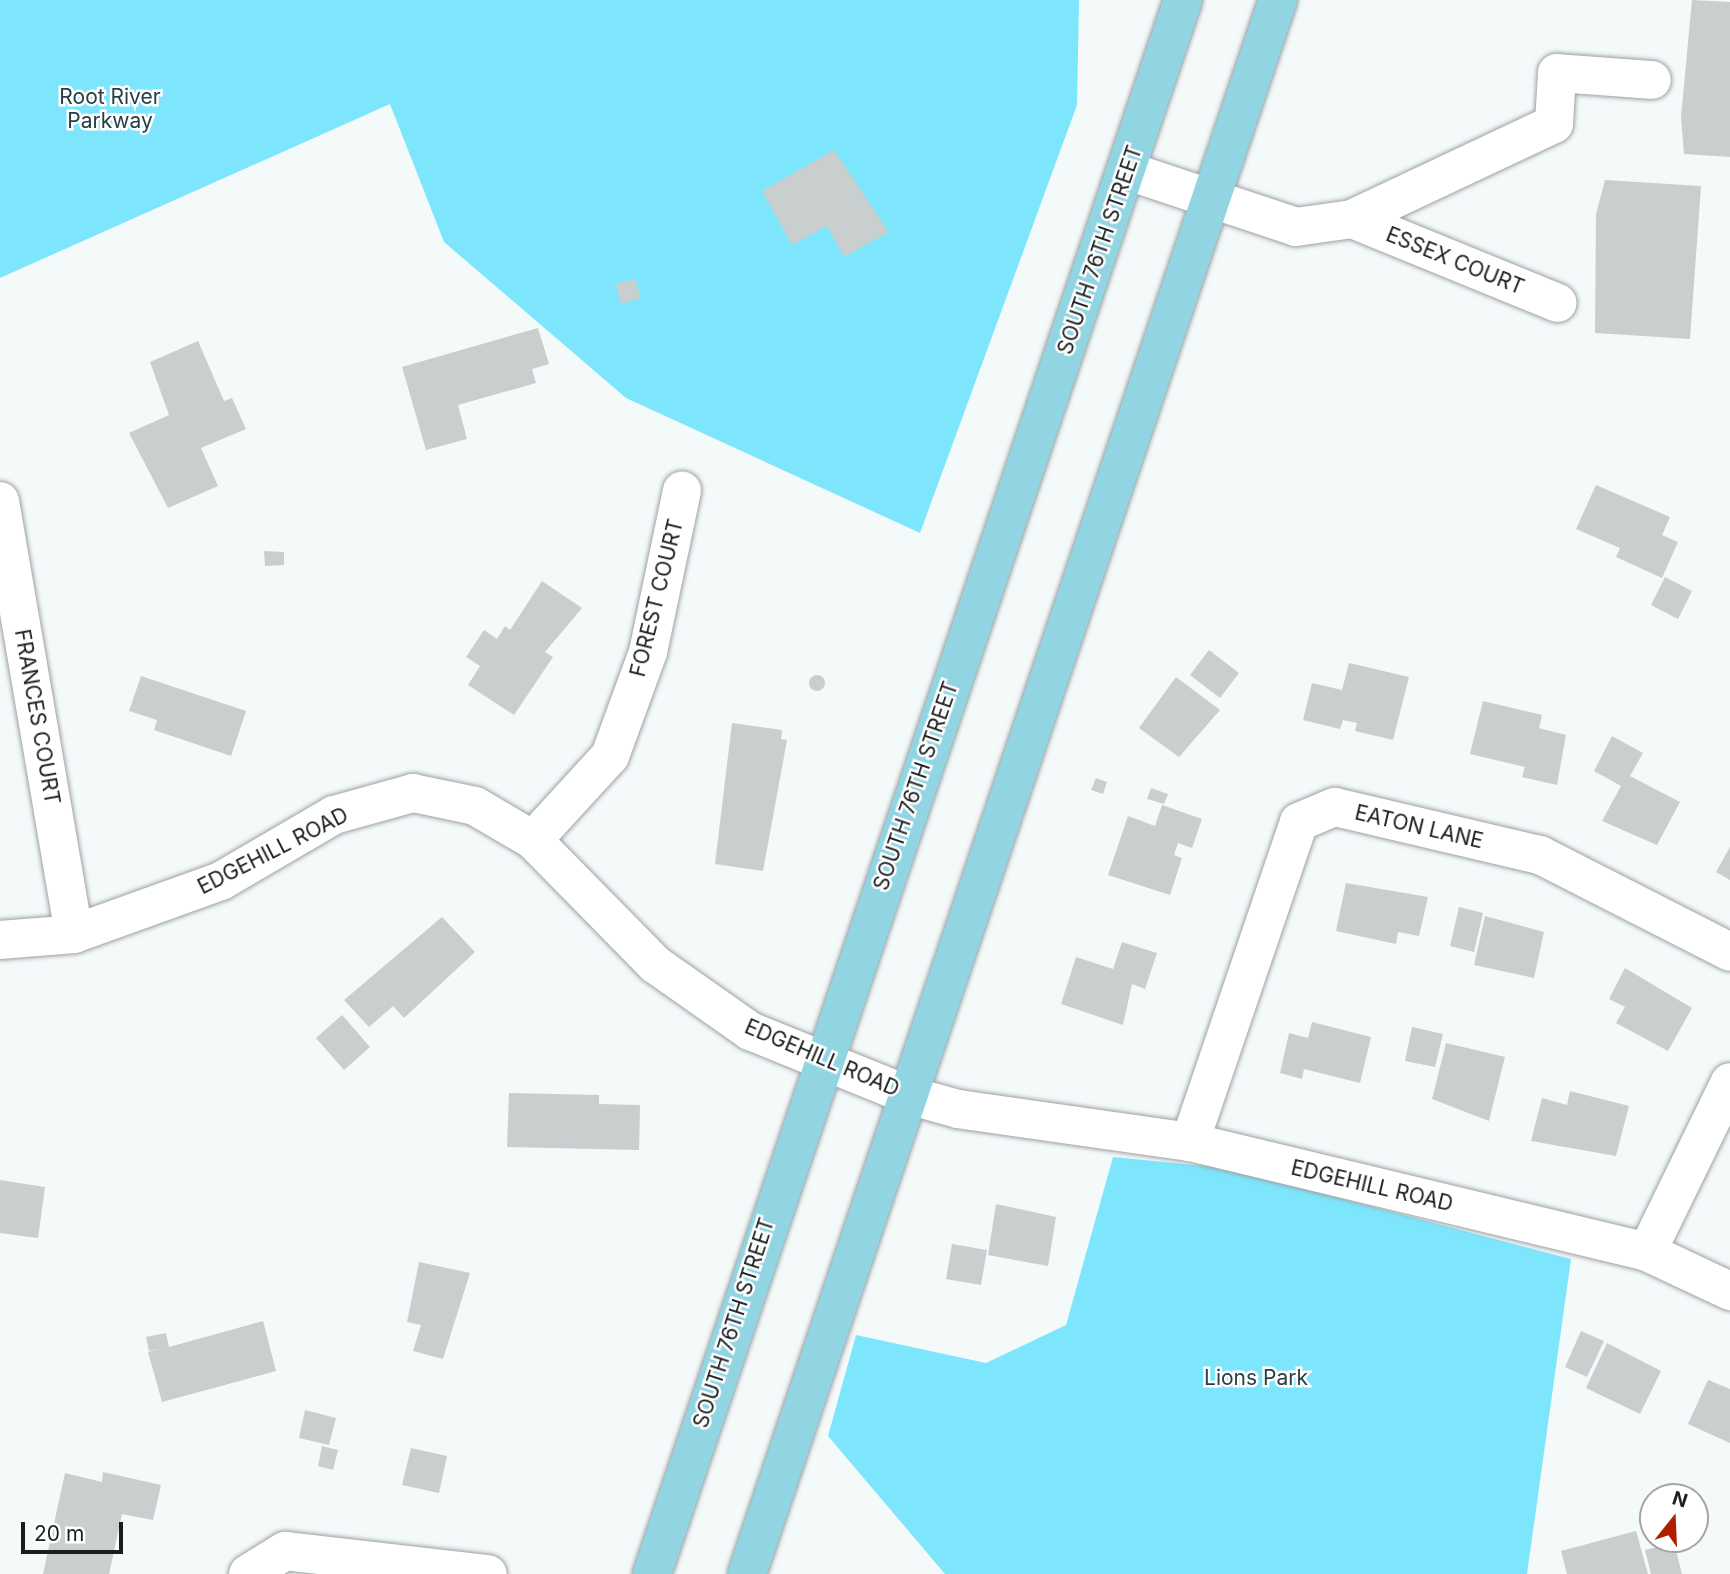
<!DOCTYPE html>
<html>
<head>
<meta charset="utf-8">
<style>
  body { margin:0 }
  #map { position:relative; width:1730px; height:1574px; overflow:hidden; background:#f4f9fa; font-family:Inter,sans-serif }
  div>[style] { position:absolute }
  .green>* { inset:0; background:#7de6fc }
  .building>* { inset:0; background:#c9cecf }
  .round { border-radius:50% }
  .roads { filter:drop-shadow(0 0 2px #9da1a2) drop-shadow(0 0 2px #9da1a2) }
  .minor>* { height:38px; margin:-19px; padding:0 19px; transform-origin:19px; border-radius:19px; background:#fff }
  .major>* { height:38px; margin:-19px; padding:0 19px; transform-origin:19px; border-radius:19px; background:#91d5e2 }
  span { translate:-50% -50%; white-space:nowrap; text-align:center; line-height:1.15; -webkit-text-stroke:5px #fff; paint-order:stroke }
  .park-label { font-size:21px; color:#274045 }
  .street-label { font-size:21px; color:#1b1d1e }
  .north { position:absolute; left:1639px; top:1483px; width:70px; height:70px; box-sizing:border-box; background:#fff; border:2px solid #a4a5a5; border-radius:50%; rotate:18deg; font-size:19px; font-weight:700; line-height:28px; text-align:center; color:#1b1d1e }
  .north::after { content:''; display:block; margin:auto; width:24px; height:32px; background:#ae2100; clip-path:polygon(50% 0,100% 100%,50% 72%,0 100%) }
  .scale { position:absolute; left:21px; top:1522px; width:102px; height:32px; box-sizing:border-box; border:4px solid #1b1d1e; border-top:0; padding-left:9px; font-size:21px; line-height:24px; white-space:nowrap; color:#1b1d1e; -webkit-text-stroke:5px #fff; paint-order:stroke }
</style>
</head>
<body>
<div id="map">
  <div class="green">
    <i style="clip-path:polygon(0 0,1079px 0,1077px 105px,920px 533px,626px 398px,444px 242px,390px 104px,0 278px)"></i>
    <i style="clip-path:polygon(1113px 1157px,1225px 1168px,1571px 1259px,1527px 1574px,945px 1574px,828px 1436px,856px 1335px,986px 1363px,1066px 1325px)"></i>
  </div>
  <div class="building">
    <i style="clip-path:polygon(1692px 0,1730px 2px,1730px 157px,1684px 154px,1681px 117px)"></i>
    <i style="clip-path:polygon(834px 150px,889px 232px,844px 257px,827px 226px,792px 245px,762px 191px)"></i>
    <i style="clip-path:polygon(1605px 180px,1701px 186px,1690px 339px,1595px 333px,1596px 214px)"></i>
    <i style="clip-path:polygon(635px 279px,641px 298px,621px 304px,616px 284px)"></i>
    <i style="clip-path:polygon(538px 328px,549px 364px,532px 369px,536px 383px,458px 405px,467px 439px,426px 450px,402px 367px)"></i>
    <i style="clip-path:polygon(198px 341px,224px 401px,232px 398px,246px 429px,201px 448px,218px 486px,168px 508px,129px 433px,169px 415px,150px 362px)"></i>
    <i style="clip-path:polygon(1596px 485px,1670px 517px,1662px 535px,1678px 542px,1662px 578px,1616px 557px,1620px 548px,1576px 529px)"></i>
    <i style="clip-path:polygon(264px 551px,284px 552px,284px 565px,265px 566px)"></i>
    <i style="clip-path:polygon(1665px 577px,1692px 591px,1678px 619px,1651px 605px)"></i>
    <i style="clip-path:polygon(542px 581px,582px 608px,545px 652px,553px 657px,514px 715px,468px 685px,480px 666px,466px 657px,484px 630px,497px 639px,505px 626px,510px 630px)"></i>
    <i style="clip-path:polygon(1209px 650px,1239px 673px,1220px 698px,1190px 675px)"></i>
    <i style="clip-path:polygon(1349px 663px,1409px 677px,1393px 740px,1355px 731px,1357px 723px,1343px 720px,1340px 729px,1303px 720px,1312px 683px,1342px 690px)"></i>
    <i class="round" style="left:809px;top:675px;width:16px;height:16px"></i>
    <i style="clip-path:polygon(141px 676px,246px 711px,231px 756px,154px 730px,157px 720px,129px 711px)"></i>
    <i style="clip-path:polygon(1176px 677px,1220px 710px,1179px 757px,1139px 728px)"></i>
    <i style="clip-path:polygon(1483px 701px,1542px 715px,1539px 728px,1566px 735px,1557px 785px,1522px 777px,1525px 767px,1470px 754px)"></i>
    <i style="clip-path:polygon(732px 723px,782px 730px,781px 739px,787px 740px,763px 871px,715px 864px)"></i>
    <i style="clip-path:polygon(1612px 736px,1643px 753px,1630px 776px,1680px 802px,1657px 845px,1602px 821px,1621px 786px,1594px 771px)"></i>
    <i style="clip-path:polygon(1096px 778px,1107px 782px,1103px 794px,1091px 790px)"></i>
    <i style="clip-path:polygon(1151px 788px,1168px 794px,1164px 804px,1147px 799px)"></i>
    <i style="clip-path:polygon(1162px 805px,1202px 819px,1192px 848px,1178px 843px,1174px 855px,1182px 858px,1170px 895px,1108px 875px,1128px 816px,1155px 826px)"></i>
    <i style="clip-path:polygon(1730px 847px,1730px 880px,1716px 872px)"></i>
    <i style="clip-path:polygon(1346px 883px,1428px 897px,1419px 936px,1398px 932px,1396px 944px,1336px 931px)"></i>
    <i style="clip-path:polygon(1459px 907px,1483px 913px,1474px 952px,1450px 946px)"></i>
    <i style="clip-path:polygon(1485px 916px,1544px 932px,1534px 978px,1474px 965px)"></i>
    <i style="clip-path:polygon(442px 917px,475px 952px,404px 1018px,393px 1006px,369px 1027px,344px 1000px)"></i>
    <i style="clip-path:polygon(1122px 942px,1157px 953px,1145px 989px,1132px 984px,1123px 1025px,1061px 1004px,1076px 957px,1113px 969px)"></i>
    <i style="clip-path:polygon(1625px 968px,1692px 1008px,1668px 1051px,1616px 1023px,1625px 1007px,1609px 999px)"></i>
    <i style="clip-path:polygon(342px 1015px,370px 1047px,344px 1070px,316px 1038px)"></i>
    <i style="clip-path:polygon(1312px 1022px,1371px 1037px,1360px 1083px,1304px 1069px,1302px 1079px,1280px 1073px,1289px 1033px,1308px 1038px)"></i>
    <i style="clip-path:polygon(1412px 1027px,1443px 1034px,1435px 1067px,1405px 1061px)"></i>
    <i style="clip-path:polygon(1446px 1043px,1505px 1057px,1489px 1121px,1432px 1099px)"></i>
    <i style="clip-path:polygon(1570px 1091px,1629px 1106px,1616px 1156px,1531px 1141px,1542px 1098px,1567px 1105px)"></i>
    <i style="clip-path:polygon(509px 1093px,599px 1095px,599px 1104px,640px 1105px,639px 1150px,507px 1147px)"></i>
    <i style="clip-path:polygon(0 1180px,45px 1187px,38px 1238px,0 1233px)"></i>
    <i style="clip-path:polygon(996px 1204px,1056px 1217px,1048px 1266px,988px 1255px)"></i>
    <i style="clip-path:polygon(952px 1244px,987px 1250px,981px 1285px,946px 1279px)"></i>
    <i style="clip-path:polygon(419px 1262px,470px 1273px,443px 1359px,413px 1351px,421px 1325px,407px 1322px)"></i>
    <i style="clip-path:polygon(263px 1321px,276px 1371px,162px 1402px,148px 1352px,162px 1348px,149px 1351px,146px 1337px,166px 1333px,169px 1347px)"></i>
    <i style="clip-path:polygon(1581px 1331px,1604px 1341px,1587px 1377px,1565px 1367px)"></i>
    <i style="clip-path:polygon(1607px 1343px,1661px 1371px,1640px 1414px,1586px 1388px)"></i>
    <i style="clip-path:polygon(1708px 1380px,1730px 1389px,1730px 1443px,1688px 1424px)"></i>
    <i style="clip-path:polygon(305px 1410px,336px 1418px,329px 1445px,299px 1438px)"></i>
    <i style="clip-path:polygon(322px 1446px,338px 1450px,333px 1470px,318px 1466px)"></i>
    <i style="clip-path:polygon(411px 1448px,447px 1456px,439px 1493px,402px 1485px)"></i>
    <i style="clip-path:polygon(103px 1472px,161px 1485px,153px 1520px,122px 1514px,109px 1574px,43px 1574px,65px 1473px,102px 1482px)"></i>
    <i style="clip-path:polygon(1636px 1531px,1648px 1574px,1567px 1574px,1561px 1551px)"></i>
    <i style="clip-path:polygon(1674px 1543px,1682px 1574px,1651px 1574px,1645px 1550px)"></i>
  </div>
  <div class="roads">
    <div class="minor">
      <i style="left:1128px;top:171px;width:177px;rotate:18.4deg"></i>
      <i style="left:1296px;top:227px;width:57px;rotate:-8.1deg"></i>
      <i style="left:1352px;top:219px;width:222px;rotate:22.2deg"></i>
      <i style="left:1352px;top:219px;width:223px;rotate:-25.2deg"></i>
      <i style="left:1554px;top:124px;width:51px;rotate:-86.6deg"></i>
      <i style="left:1557px;top:73px;width:95px;rotate:4.2deg"></i>
      <i style="left:0;top:501px;width:439px;rotate:80.3deg"></i>
      <i style="left:533px;top:840px;width:114px;rotate:-47.5deg"></i>
      <i style="left:610px;top:756px;width:111px;rotate:-69.9deg"></i>
      <i style="left:648px;top:652px;width:165px;rotate:-78.1deg"></i>
      <i style="left:0;top:940px;width:74px;rotate:-4.6deg"></i>
      <i style="left:74px;top:934px;width:156px;rotate:-19.8deg"></i>
      <i style="left:221px;top:881px;width:131px;rotate:-30.3deg"></i>
      <i style="left:334px;top:815px;width:82px;rotate:-15.6deg"></i>
      <i style="left:413px;top:793px;width:63px;rotate:11.8deg"></i>
      <i style="left:475px;top:806px;width:67px;rotate:30.4deg"></i>
      <i style="left:533px;top:840px;width:175px;rotate:45.5deg"></i>
      <i style="left:656px;top:965px;width:115px;rotate:35.1deg"></i>
      <i style="left:750px;top:1031px;width:170px;rotate:22.1deg"></i>
      <i style="left:908px;top:1095px;width:52px;rotate:15.6deg"></i>
      <i style="left:958px;top:1109px;width:234px;rotate:8.1deg"></i>
      <i style="left:1190px;top:1142px;width:470px;rotate:13.5deg"></i>
      <i style="left:1647px;top:1252px;width:92px;rotate:25.2deg"></i>
      <i style="left:1190px;top:1142px;width:338px;rotate:-71.2deg"></i>
      <i style="left:1299px;top:822px;width:39px;rotate:-23deg"></i>
      <i style="left:1335px;top:807px;width:211px;rotate:13.2deg"></i>
      <i style="left:1540px;top:855px;width:213px;rotate:27deg"></i>
      <i style="left:1647px;top:1252px;width:189px;rotate:-64deg"></i>
      <i style="left:248px;top:1574px;width:44px;rotate:-31.9deg"></i>
      <i style="left:285px;top:1551px;width:204px;rotate:6.5deg"></i>
    </div>
    <div class="major">
      <i style="left:652px;top:1574px;width:1661px;rotate:-71.36deg"></i>
      <i style="left:747px;top:1574px;width:1661px;rotate:-71.36deg"></i>
    </div>
  </div>
  <div class="park-label">
    <span style="left:110px;top:109px">Root River<br>Parkway</span>
    <span style="left:1256px;top:1378px">Lions Park</span>
  </div>
  <div class="street-label">
    <span style="left:1100px;top:250px;rotate:-71deg">SOUTH 76TH STREET</span>
    <span style="left:1455px;top:261px;rotate:22deg">ESSEX COURT</span>
    <span style="left:657px;top:598px;rotate:-76deg">FOREST COURT</span>
    <span style="left:37px;top:717px;rotate:80deg">FRANCES COURT</span>
    <span style="left:916px;top:786px;rotate:-71deg">SOUTH 76TH STREET</span>
    <span style="left:1419px;top:827px;rotate:13deg">EATON LANE</span>
    <span style="left:273px;top:851px;rotate:-27deg">EDGEHILL ROAD</span>
    <span style="left:822px;top:1058px;rotate:23deg">EDGEHILL ROAD</span>
    <span style="left:1372px;top:1186px;rotate:13deg">EDGEHILL ROAD</span>
    <span style="left:734px;top:1323px;rotate:-72deg">SOUTH 76TH STREET</span>
  </div>
  <div class="north">N</div>
  <div class="scale">20 m</div>
</div>
</body>
</html>
